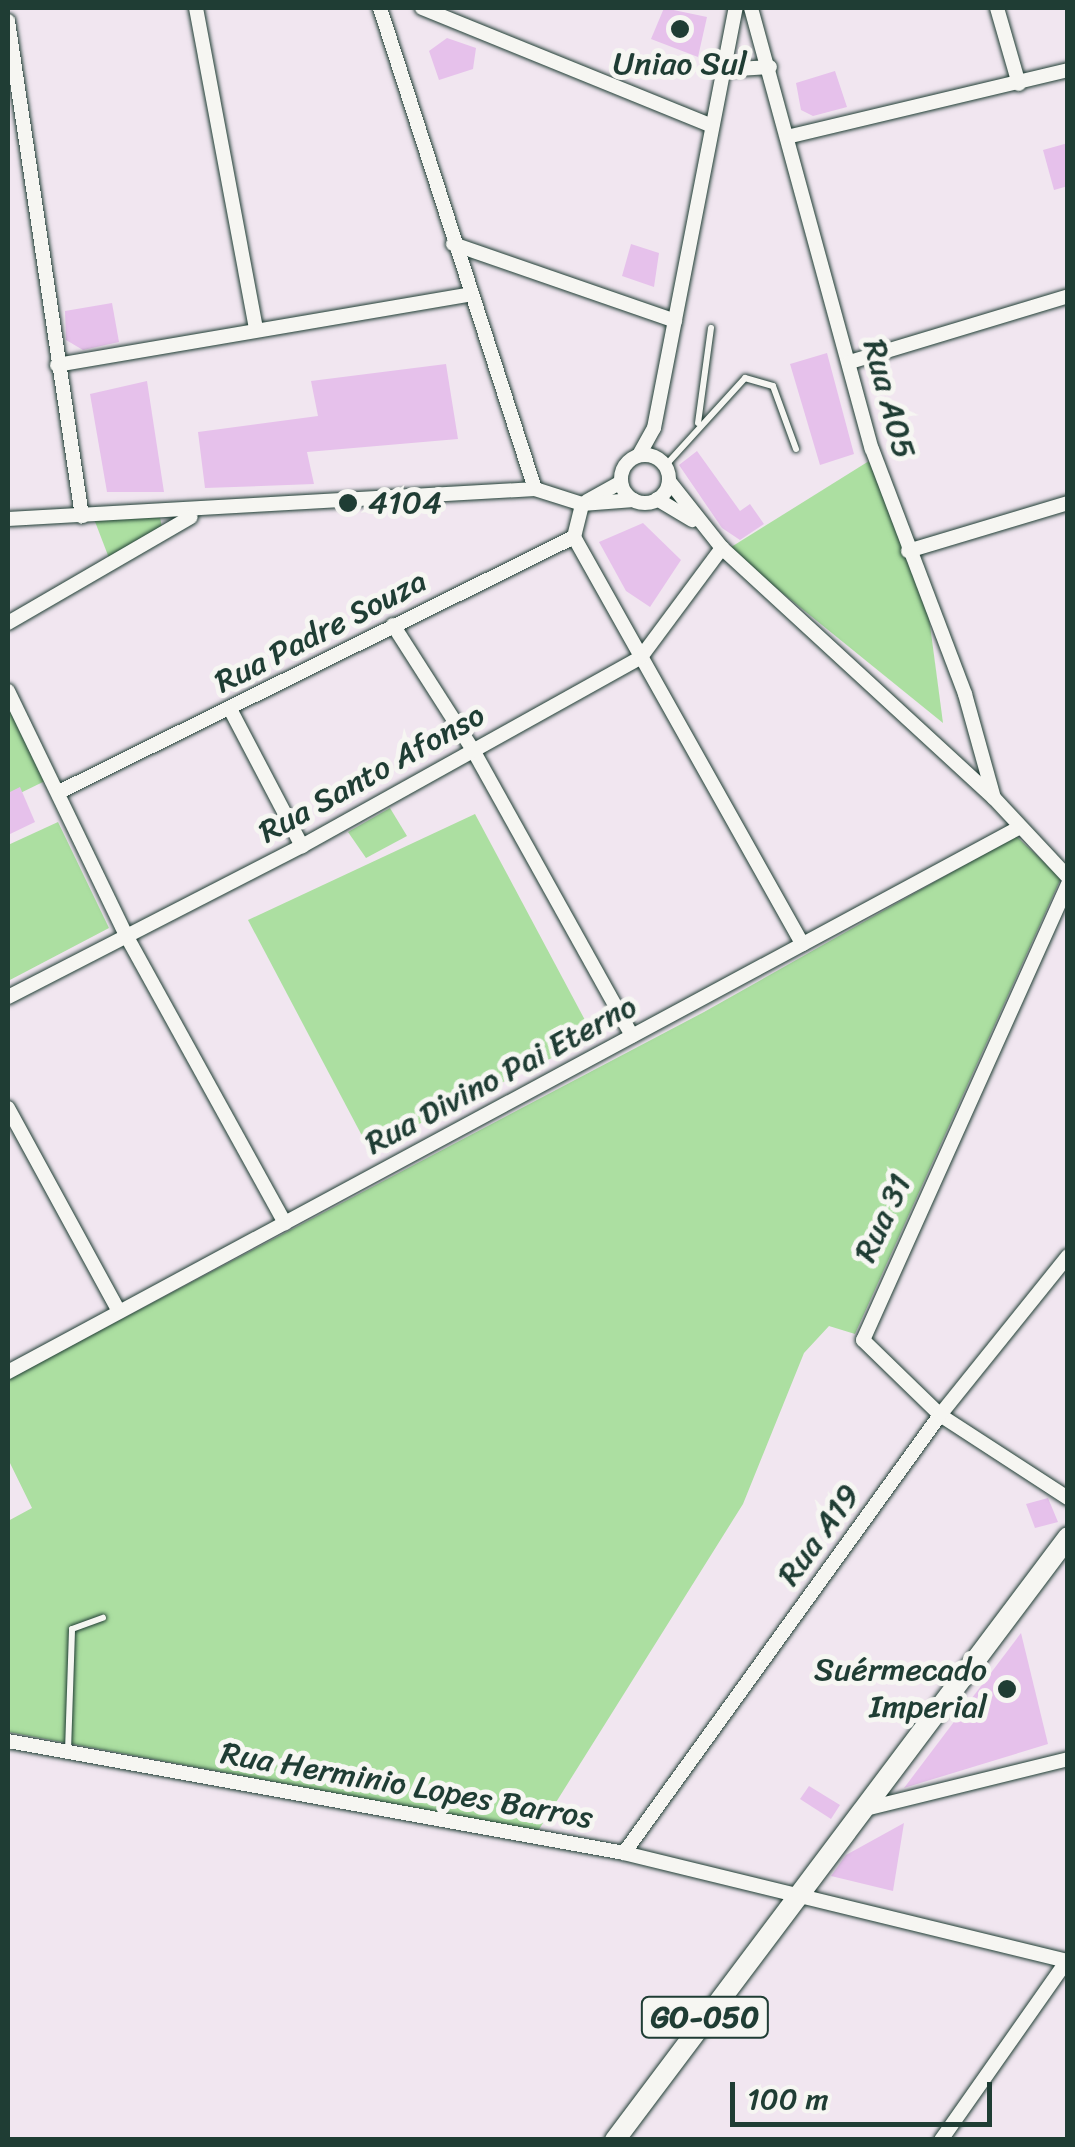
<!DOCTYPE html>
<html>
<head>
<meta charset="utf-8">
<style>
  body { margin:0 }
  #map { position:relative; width:1075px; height:2147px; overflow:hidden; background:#f1e6f0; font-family:Sriracha,sans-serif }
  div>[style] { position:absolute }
  .green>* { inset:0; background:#acdfa1 }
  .building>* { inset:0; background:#e6c1eb }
  .roads { filter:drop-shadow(0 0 2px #1f3d34) drop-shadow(0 0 2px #1f3d34) }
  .service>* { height:6px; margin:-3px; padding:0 3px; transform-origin:3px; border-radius:3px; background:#f6f6f2 }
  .minor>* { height:14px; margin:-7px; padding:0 7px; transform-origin:7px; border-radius:7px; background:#f6f6f2 }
  .minor>.ring { margin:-7px; padding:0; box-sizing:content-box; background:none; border:14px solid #f6f6f2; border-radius:50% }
  .primary>* { height:20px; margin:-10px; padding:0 10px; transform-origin:10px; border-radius:10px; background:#f6f6f2 }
  .dots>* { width:28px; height:28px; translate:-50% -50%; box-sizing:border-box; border:5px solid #f6f6f2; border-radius:50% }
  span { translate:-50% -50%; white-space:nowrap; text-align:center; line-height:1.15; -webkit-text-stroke:10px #f6f6f2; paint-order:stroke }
  .shield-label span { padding:2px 8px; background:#f6f6f2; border:2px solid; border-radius:8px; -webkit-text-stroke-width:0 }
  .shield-label { font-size:30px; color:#1f3d34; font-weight:700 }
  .poi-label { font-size:32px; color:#1f3d34 }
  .left { translate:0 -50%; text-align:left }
  .right { translate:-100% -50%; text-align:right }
  .street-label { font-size:32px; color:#1f3d34 }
  .frame { position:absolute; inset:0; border:10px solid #1f3d34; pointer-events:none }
  .scale { position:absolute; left:730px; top:2082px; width:262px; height:45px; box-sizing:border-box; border:5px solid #1f3d34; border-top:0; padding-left:12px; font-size:30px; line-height:35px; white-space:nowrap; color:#1f3d34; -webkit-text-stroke:8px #f6f6f2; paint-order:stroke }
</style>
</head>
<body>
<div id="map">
  <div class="green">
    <i style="clip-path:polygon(869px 461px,928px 610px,943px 723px,728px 549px)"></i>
    <i style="clip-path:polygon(160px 517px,162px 528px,109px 558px,94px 519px)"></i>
    <i style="clip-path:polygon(8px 707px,45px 781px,8px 799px)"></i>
    <i style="clip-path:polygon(390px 808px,407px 836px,366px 858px,348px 832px)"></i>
    <i style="clip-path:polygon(475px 814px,594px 1037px,369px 1149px,248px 920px)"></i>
    <i style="clip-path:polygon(58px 822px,109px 928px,8px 981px,8px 845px)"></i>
    <i style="clip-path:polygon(1016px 836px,1061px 878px,855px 1334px,829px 1326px,804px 1353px,743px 1504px,538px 1831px,8px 1732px,8px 1521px,32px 1508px,8px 1459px,8px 1379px,704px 1012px)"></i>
  </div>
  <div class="building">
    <i style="clip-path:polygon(664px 8px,707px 17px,698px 57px,651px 39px)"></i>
    <i style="clip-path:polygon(447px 38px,476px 48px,473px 69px,439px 80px,429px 51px)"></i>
    <i style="clip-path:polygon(835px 71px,847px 107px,813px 116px,801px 110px,796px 83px)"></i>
    <i style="clip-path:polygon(1068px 143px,1068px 186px,1054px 190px,1043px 150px)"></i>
    <i style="clip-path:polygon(631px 244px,659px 253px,654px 287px,622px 276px)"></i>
    <i style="clip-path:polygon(112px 303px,119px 342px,83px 350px,66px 340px,65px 311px)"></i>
    <i style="clip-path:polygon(827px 353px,854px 454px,820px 465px,790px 364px)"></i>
    <i style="clip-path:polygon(446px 364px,458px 439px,307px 452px,314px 484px,205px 488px,198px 432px,318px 416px,311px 381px)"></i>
    <i style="clip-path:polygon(147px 381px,164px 492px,107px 492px,90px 394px)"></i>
    <i style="clip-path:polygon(697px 451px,740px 511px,750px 504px,764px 524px,740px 540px,722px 528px,679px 465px)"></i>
    <i style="clip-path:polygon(643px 523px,681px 560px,650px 607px,626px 591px,599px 542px)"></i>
    <i style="clip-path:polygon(20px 787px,35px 822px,8px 835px,8px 793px)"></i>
    <i style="clip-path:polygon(1048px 1498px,1058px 1522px,1035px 1528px,1026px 1504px)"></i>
    <i style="clip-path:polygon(1021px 1633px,1048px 1744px,904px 1788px)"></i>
    <i style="clip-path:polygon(809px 1786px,840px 1805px,831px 1819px,800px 1799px)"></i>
    <i style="clip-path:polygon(904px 1823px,893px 1891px,831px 1876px,846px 1855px)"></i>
  </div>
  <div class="roads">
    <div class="service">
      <i style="left:698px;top:423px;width:96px;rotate:-82.2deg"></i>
      <i style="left:665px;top:466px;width:119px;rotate:-47.7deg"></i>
      <i style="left:745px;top:378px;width:29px;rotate:16deg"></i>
      <i style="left:773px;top:386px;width:67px;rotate:69.9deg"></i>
      <i style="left:68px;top:1751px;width:122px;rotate:-88.1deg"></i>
      <i style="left:72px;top:1629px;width:33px;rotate:-20deg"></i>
    </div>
    <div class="minor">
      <i style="left:196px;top:8px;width:327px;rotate:79.4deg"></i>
      <i style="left:380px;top:8px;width:505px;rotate:72.14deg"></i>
      <i style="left:422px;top:8px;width:313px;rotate:22.1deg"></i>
      <i style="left:751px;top:8px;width:457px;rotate:74.7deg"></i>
      <i style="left:872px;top:449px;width:262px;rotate:69.2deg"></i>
      <i style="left:965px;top:694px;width:108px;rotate:74.4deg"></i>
      <i style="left:997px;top:8px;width:79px;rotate:73.9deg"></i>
      <i style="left:8px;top:21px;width:501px;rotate:81.5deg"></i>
      <i style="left:722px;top:70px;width:48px;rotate:-3.6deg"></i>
      <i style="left:791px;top:136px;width:285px;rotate:-13.4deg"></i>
      <i style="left:453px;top:244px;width:235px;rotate:19.1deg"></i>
      <i style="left:850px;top:362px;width:228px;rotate:-16.8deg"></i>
      <i style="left:57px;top:365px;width:416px;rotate:-9.7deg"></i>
      <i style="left:639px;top:455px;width:31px;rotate:-61deg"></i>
      <i style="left:654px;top:428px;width:428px;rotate:-79deg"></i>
      <i class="ring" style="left:621px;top:455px;width:34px;height:34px"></i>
      <i style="left:669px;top:481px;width:85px;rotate:51.7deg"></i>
      <i style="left:722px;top:548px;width:369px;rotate:42.6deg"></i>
      <i style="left:994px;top:798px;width:108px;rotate:46.9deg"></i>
      <i style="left:657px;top:499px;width:41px;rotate:31deg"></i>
      <i style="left:587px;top:501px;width:39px;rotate:-29deg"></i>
      <i style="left:8px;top:519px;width:528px;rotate:-3.26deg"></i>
      <i style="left:535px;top:489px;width:49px;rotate:17.7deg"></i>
      <i style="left:582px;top:504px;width:52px;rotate:-4.4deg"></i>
      <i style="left:574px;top:537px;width:467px;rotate:60.7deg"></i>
      <i style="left:908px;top:551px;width:167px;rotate:-16.7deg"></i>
      <i style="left:8px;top:623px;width:211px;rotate:-30.1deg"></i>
      <i style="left:393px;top:625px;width:148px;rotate:57.4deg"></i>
      <i style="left:473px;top:750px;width:327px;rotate:60.9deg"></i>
      <i style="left:8px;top:691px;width:273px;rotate:64.2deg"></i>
      <i style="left:127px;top:937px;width:327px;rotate:61.1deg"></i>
      <i style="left:230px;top:709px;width:155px;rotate:62.3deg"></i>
      <i style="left:61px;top:791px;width:572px;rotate:-26.34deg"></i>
      <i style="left:574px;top:537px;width:34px;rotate:-76deg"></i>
      <i style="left:1068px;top:884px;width:500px;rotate:114.2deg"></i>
      <i style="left:863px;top:1340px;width:107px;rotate:44.2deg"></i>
      <i style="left:940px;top:1415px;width:153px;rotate:33deg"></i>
      <i style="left:8px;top:997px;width:331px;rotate:-27.2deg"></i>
      <i style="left:302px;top:846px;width:388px;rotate:-29.1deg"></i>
      <i style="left:641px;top:657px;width:136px;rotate:-53.4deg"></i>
      <i style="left:8px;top:1108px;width:232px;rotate:61.4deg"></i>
      <i style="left:8px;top:1372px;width:1149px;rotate:-28.3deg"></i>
      <i style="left:8px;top:1741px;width:626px;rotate:10.3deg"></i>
      <i style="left:624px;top:1853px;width:457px;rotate:13.7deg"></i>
      <i style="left:861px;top:1810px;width:213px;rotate:-13.8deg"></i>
      <i style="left:624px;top:1853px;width:540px;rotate:-54.19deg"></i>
      <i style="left:940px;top:1415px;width:204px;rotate:-51.2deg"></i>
      <i style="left:941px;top:2140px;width:219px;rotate:-54.9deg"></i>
    </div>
    <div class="primary">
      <i style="left:615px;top:2140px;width:754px;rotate:-53.08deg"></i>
    </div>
  </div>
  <div class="dots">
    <i style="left:680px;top:29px;background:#1f3d34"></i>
    <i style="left:348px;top:503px;background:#1f3d34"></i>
    <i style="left:1007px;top:1689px;background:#1f3d34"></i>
  </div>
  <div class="shield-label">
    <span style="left:705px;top:2017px">GO-050</span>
  </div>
  <div class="poi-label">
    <span style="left:680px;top:64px">Uniao Sul</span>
    <span class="left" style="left:368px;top:503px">4104</span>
    <span class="right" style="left:987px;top:1689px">Suérmecado<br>Imperial</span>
  </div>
  <div class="street-label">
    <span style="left:889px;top:399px;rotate:75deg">Rua A05</span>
    <span style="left:321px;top:632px;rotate:-27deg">Rua Padre Souza</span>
    <span style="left:372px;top:774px;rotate:-29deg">Rua Santo Afonso</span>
    <span style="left:501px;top:1075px;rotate:-28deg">Rua Divino Pai Eterno</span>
    <span style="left:883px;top:1218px;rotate:-65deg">Rua 31</span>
    <span style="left:819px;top:1535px;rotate:-54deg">Rua A19</span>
    <span style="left:407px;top:1786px;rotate:10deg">Rua Herminio Lopes Barros</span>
  </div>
  <div class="frame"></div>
  <div class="scale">100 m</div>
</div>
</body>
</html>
